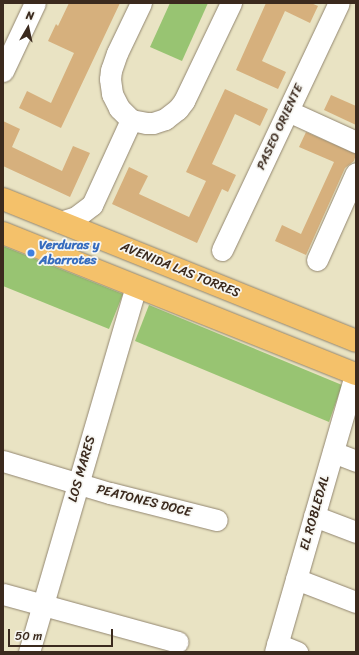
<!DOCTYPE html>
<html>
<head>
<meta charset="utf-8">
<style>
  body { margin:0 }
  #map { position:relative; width:359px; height:655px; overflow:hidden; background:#e9e3c3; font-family:Sriracha,sans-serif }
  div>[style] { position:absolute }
  .green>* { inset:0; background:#98c472 }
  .building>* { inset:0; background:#d6b07d }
  .roads { filter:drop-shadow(0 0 1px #928670) drop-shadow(0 0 1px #928670) }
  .minor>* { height:21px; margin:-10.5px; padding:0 10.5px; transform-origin:10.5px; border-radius:10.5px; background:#fff }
  .major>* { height:22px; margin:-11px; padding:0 11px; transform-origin:11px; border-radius:11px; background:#f4c16a }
  .dots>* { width:11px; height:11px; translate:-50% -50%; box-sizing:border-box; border:2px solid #f6f6f2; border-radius:50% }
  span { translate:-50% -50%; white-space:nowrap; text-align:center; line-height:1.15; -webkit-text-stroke:3.5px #f6f6f2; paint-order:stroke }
  .street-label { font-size:13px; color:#3b2a1e }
  .shop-label { font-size:13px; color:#366cbe; font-weight:700 }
  .left { translate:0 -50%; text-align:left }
  .frame { position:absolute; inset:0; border:4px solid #3b2a1e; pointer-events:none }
  .north { position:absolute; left:8px; top:8px; width:40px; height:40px; -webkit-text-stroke:3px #f6f6f2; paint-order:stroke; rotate:9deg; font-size:11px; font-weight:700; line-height:16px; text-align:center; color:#3b2a1e }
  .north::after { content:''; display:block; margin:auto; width:14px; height:18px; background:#3b2a1e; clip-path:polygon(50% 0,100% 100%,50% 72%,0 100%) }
  .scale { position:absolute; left:8px; top:629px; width:105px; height:18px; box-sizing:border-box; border:2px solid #3b2a1e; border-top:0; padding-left:5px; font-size:12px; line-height:14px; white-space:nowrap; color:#3b2a1e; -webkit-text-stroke:3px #f6f6f2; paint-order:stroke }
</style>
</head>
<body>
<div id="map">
  <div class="green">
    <i style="clip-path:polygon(170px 3px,208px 3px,182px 61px,150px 47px)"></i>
    <i style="clip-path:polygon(3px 246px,123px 294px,109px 329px,3px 286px)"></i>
    <i style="clip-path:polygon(149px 305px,342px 385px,329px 422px,135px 341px)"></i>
  </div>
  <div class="building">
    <i style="clip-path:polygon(69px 3px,120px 3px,61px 128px,19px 108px,27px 91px,51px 103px,74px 53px,48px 41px,56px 24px,58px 26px)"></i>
    <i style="clip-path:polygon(266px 3px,311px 3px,318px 6px,310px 23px,285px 11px,262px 61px,286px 72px,278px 89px,236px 70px)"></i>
    <i style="clip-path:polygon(225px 89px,268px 109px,260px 126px,235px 114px,212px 164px,236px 175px,228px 192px,222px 189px,197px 243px,112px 204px,129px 167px,148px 176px,139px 194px,189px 217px,206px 181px,186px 172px)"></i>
    <i style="clip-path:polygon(331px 95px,356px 106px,356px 125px,324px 110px)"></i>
    <i style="clip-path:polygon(3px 121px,20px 129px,12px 147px,62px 171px,73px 146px,90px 153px,70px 197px,3px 166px)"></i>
    <i style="clip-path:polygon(306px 132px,356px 154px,354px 161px,345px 168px,306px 255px,275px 241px,282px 225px,301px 234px,334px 162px,299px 147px)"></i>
  </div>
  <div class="roads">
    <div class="minor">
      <i style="left:141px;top:3px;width:55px;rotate:115.6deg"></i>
      <i style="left:117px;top:53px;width:18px;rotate:109deg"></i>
      <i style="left:111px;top:70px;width:9px;rotate:96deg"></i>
      <i style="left:110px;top:79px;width:15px;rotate:82deg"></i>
      <i style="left:112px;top:94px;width:16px;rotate:63deg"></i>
      <i style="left:119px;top:108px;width:17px;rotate:45deg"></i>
      <i style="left:131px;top:120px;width:15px;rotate:11deg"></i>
      <i style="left:146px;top:123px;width:7px"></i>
      <i style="left:153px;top:123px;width:13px;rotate:-18deg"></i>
      <i style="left:165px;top:119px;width:16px;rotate:-38deg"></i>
      <i style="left:178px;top:109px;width:10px;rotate:-53deg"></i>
      <i style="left:184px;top:101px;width:109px;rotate:-64.4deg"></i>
      <i style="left:3px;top:71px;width:75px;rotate:-64.8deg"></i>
      <i style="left:288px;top:111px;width:75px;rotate:24.5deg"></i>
      <i style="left:60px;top:222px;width:17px;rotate:-17deg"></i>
      <i style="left:76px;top:217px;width:20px;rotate:-37deg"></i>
      <i style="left:92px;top:205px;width:94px;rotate:-65.4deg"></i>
      <i style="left:222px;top:250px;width:273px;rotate:-64.7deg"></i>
      <i style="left:317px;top:260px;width:95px;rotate:-65.9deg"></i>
      <i style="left:333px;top:452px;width:25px;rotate:21deg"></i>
      <i style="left:3px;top:461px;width:112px;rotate:16.7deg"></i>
      <i style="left:110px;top:493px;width:110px;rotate:14.2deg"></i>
      <i style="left:314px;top:516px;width:45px;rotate:20.9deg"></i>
      <i style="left:296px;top:579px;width:64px;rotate:21deg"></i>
      <i style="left:3px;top:594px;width:181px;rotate:15.3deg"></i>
      <i style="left:277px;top:644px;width:22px;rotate:22deg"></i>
      <i style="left:29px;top:652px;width:381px;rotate:-73.7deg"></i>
      <i style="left:275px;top:652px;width:289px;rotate:-73.9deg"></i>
    </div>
    <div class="major">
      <i style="left:3px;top:199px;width:380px;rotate:21.9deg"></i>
      <i style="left:3px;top:233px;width:380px;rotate:21.8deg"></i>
    </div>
  </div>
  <div class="dots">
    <i style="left:31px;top:253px;background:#3f7fe0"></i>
  </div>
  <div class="street-label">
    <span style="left:280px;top:127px;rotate:-65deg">PASEO ORIENTE</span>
    <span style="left:180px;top:270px;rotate:22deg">AVENIDA LAS TORRES</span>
    <span style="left:82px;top:469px;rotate:-74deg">LOS MARES</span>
    <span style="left:144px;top:501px;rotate:14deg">PEATONES DOCE</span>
    <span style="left:315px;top:513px;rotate:-74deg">EL ROBLEDAL</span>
  </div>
  <div class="shop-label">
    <span class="left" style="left:39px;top:253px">Verduras y<br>Abarrotes</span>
  </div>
  <div class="frame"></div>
  <div class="north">N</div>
  <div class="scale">50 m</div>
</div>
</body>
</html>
